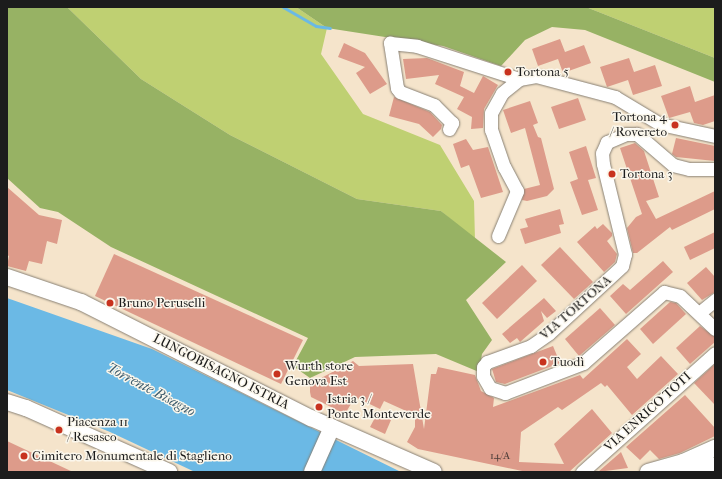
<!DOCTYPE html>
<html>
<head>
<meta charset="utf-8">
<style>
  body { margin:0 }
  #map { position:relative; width:722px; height:479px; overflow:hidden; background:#f5e4cb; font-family:"IM FELL French Canon",serif }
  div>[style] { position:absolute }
  .green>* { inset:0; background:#bfd072 }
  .forest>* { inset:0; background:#97b264 }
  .water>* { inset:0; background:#6bb9e5 }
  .stream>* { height:3px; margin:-1.5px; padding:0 1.5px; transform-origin:1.5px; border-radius:1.5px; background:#6bb9e5 }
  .building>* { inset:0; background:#dd9b8a }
  .roads { filter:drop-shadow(0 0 1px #888074) drop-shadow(0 0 1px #888074) }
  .minor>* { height:13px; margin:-6.5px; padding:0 6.5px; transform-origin:6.5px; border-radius:6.5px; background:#fff }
  .major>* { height:16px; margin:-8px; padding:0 8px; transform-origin:8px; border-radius:8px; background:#fff }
  .dots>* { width:11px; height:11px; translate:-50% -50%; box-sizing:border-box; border:2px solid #fbf7ec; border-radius:50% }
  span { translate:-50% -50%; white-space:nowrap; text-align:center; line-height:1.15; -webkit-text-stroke:3px #fbf7ec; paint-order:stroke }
  .number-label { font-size:11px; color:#4c3c38 }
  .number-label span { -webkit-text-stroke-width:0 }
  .poi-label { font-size:13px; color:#1c1c1c }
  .left { translate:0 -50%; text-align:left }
  .right { translate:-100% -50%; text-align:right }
  .street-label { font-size:13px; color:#1c1c1c }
  .water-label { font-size:14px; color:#3c5b6c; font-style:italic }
  .frame { position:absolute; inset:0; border:8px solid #1c1c1c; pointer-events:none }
</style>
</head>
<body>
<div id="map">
  <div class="green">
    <i style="clip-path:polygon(67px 7px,296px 7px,327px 28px,321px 54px,363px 114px,440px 145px,474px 201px,475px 240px,441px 211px,357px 199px,230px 135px,141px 79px)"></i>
    <i style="clip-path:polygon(586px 7px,715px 7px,715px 58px)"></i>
  </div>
  <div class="forest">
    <i style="clip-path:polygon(7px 7px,67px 7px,141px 79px,230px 135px,357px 199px,441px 211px,506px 262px,466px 300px,492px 340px,482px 354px,479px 372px,436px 354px,355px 357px,310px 378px,293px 366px,308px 338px,111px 247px,58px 212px,40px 208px,7px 178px)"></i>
    <i style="clip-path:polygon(296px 7px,586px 7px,715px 58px,715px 82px,585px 30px,552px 27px,525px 40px,501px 66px,443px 46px,327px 28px)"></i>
  </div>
  <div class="water">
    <i style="clip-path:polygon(7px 298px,152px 349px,401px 472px,195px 472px,110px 432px,7px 390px)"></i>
  </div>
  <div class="stream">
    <i style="left:283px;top:7px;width:38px;rotate:30deg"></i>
    <i style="left:316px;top:26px;width:14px;rotate:8deg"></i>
  </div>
  <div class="building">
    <i style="clip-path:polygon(560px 39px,565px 52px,584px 45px,591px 63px,563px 73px,558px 59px,538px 66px,532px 49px)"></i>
    <i style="clip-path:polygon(344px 43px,365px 53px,387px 84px,370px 94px,356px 73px,365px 67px,338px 57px)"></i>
    <i style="clip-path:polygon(427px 58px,464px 72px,460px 86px,474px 93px,483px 76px,498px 85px,484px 109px,483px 128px,471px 129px,472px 117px,457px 109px,464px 97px,435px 84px,439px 75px,406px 79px,403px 59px)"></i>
    <i style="clip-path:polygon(629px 58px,634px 72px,655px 65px,662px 86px,633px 95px,628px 80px,607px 87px,600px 67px)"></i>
    <i style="clip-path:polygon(690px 86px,695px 102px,715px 95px,715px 121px,703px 125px,694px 123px,690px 112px,669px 118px,661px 96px)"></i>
    <i style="clip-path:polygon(394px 97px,430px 112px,442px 125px,441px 129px,433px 137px,419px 124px,389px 116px)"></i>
    <i style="clip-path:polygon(578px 98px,586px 120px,559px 129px,551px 107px)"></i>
    <i style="clip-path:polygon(530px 101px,538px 123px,533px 125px,538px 137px,541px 138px,554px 189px,547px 196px,527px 201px,522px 200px,524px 189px,540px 185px,525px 128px,511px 133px,503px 110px)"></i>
    <i style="clip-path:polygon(676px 138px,715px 146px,715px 161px,676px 157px,672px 154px)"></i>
    <i style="clip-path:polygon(466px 139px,473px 150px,488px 147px,503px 192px,481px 198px,469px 165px,461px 168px,453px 144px)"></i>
    <i style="clip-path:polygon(635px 143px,644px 151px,659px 197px,646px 201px,656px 219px,715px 191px,715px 209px,672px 230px,670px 227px,637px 253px,633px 253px,627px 228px,636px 217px,642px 214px,620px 148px)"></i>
    <i style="clip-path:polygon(586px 146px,596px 178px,588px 180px,598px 210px,582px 215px,570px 182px,578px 179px,569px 152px)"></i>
    <i style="clip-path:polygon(7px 187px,39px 215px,62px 220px,57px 244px,47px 241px,42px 264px,29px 261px,26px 271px,7px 266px,9px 256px,7px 255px)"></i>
    <i style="clip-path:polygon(560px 209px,564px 224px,559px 225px,561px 233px,525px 244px,520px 229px,528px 227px,525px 219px)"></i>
    <i style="clip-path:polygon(603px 224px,612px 233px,612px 236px,607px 241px,617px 254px,615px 262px,604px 272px,577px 242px,595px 226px,597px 229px)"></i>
    <i style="clip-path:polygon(715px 232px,715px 248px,690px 260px,684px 247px)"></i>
    <i style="clip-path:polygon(560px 247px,593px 282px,574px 299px,541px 265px)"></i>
    <i style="clip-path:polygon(114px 254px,303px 340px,281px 384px,95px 296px)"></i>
    <i style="clip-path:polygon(663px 261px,673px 272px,626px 314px,610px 296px,623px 284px,630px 290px)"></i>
    <i style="clip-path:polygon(522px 265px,537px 281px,497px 319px,482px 303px)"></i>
    <i style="clip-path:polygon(706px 267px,715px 277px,715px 292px,702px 300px,687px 283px)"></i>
    <i style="clip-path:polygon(544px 298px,556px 311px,547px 318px,541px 311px,544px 321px,520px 342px,517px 338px,510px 343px,502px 334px)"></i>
    <i style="clip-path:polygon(670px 302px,676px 303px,686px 314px,653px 344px,640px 329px)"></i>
    <i style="clip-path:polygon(600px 308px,615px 325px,579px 356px,565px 339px)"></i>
    <i style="clip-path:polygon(700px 326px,715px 337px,715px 342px,690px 364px,676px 348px)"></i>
    <i style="clip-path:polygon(627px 339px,641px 354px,627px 367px,637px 379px,661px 356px,678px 374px,632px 415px,607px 385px,605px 387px,601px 383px,562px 410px,558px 407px,521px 432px,519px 462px,564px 464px,554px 444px,592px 409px,612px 433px,569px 472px,527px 472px,418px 449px,407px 442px,415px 427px,415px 415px,384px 401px,380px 409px,355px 397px,345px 414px,311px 397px,310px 392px,310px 384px,353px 361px,359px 366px,413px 364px,424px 429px,431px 374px,436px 374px,438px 367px,475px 375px,481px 391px,494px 398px,493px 407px,580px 375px,583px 379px)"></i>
    <i style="clip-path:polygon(553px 346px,560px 363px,505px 384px,496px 382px,492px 369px)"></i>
    <i style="clip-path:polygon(715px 364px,715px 405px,694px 383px)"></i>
    <i style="clip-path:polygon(685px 395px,715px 428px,715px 436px,680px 453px,659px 459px,650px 450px,640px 460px,626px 447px)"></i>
    <i style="clip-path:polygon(377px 414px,391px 420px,385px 434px,370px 427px)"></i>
    <i style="clip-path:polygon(7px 441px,73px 472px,7px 472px)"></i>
    <i style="clip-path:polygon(621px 452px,628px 468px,598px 472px)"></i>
  </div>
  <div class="roads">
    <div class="minor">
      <i style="left:449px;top:129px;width:7px;rotate:-63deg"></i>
      <i style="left:452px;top:123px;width:25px;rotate:-135deg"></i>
      <i style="left:434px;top:105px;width:36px;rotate:-159deg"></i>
      <i style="left:400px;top:92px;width:5px;rotate:-127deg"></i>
      <i style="left:397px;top:88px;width:46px;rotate:-98.8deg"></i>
      <i style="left:390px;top:43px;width:27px;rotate:6deg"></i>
      <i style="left:417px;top:46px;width:107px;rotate:17.9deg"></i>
      <i style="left:715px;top:169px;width:26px;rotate:180deg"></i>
      <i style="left:689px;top:169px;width:16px;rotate:-166deg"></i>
      <i style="left:673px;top:165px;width:48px;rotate:-139.3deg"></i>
      <i style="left:637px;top:134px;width:11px;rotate:180deg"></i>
      <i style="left:626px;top:134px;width:21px;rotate:157deg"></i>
      <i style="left:607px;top:142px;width:12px;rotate:114deg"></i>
      <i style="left:602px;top:153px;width:11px;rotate:85deg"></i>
      <i style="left:603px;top:164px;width:93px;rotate:76.3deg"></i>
      <i style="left:625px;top:254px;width:12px;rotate:104deg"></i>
      <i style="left:622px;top:266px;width:100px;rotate:137.4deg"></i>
      <i style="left:548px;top:334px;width:21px;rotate:145deg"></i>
      <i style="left:531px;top:346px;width:47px;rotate:160deg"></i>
      <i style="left:487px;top:362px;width:6px;rotate:129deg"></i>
      <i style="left:483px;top:367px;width:9px;rotate:90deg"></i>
      <i style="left:483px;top:376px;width:14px;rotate:60deg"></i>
      <i style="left:490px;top:388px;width:16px;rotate:18deg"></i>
      <i style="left:505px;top:393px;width:84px;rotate:-21deg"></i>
      <i style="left:583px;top:363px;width:108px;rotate:-41.2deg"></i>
      <i style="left:664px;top:292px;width:16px;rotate:14deg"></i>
      <i style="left:680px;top:296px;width:48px;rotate:43.3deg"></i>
      <i style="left:498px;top:236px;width:49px;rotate:-67.1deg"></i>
      <i style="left:517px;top:191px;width:27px;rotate:-118deg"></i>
      <i style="left:504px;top:167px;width:39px;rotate:-109deg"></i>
      <i style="left:491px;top:130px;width:17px;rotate:-90deg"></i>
      <i style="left:491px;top:113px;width:23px;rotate:-61deg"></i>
      <i style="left:502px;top:93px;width:22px;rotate:-39deg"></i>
      <i style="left:519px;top:79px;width:17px;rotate:-10deg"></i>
      <i style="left:536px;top:76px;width:82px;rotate:14.9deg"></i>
      <i style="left:615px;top:97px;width:52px;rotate:31deg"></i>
      <i style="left:660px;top:124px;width:56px;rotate:12.3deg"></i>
      <i style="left:699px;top:313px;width:21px;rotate:-39deg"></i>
      <i style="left:582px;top:472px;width:178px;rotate:-41.8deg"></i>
    </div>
    <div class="major">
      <i style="left:7px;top:277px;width:78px;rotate:18.7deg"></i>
      <i style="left:81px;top:302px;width:258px;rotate:26.8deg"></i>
      <i style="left:311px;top:418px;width:134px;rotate:23.7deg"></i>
      <i style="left:7px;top:402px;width:20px;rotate:18deg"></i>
      <i style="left:26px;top:408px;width:157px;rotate:24.1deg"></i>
      <i style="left:312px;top:472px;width:49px;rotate:-66deg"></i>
      <i style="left:648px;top:472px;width:36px;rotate:-16deg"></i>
      <i style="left:683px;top:462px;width:35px;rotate:-24deg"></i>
      <i style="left:688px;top:472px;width:23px;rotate:-20deg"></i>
    </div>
  </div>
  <div class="dots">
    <i style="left:508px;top:72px;background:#c8321e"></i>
    <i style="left:675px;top:125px;background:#c8321e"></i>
    <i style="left:612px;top:174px;background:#c8321e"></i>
    <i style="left:110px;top:303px;background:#c8321e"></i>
    <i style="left:543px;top:362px;background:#c8321e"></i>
    <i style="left:277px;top:374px;background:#c8321e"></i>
    <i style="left:319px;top:407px;background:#c8321e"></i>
    <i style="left:59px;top:430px;background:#c8321e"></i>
    <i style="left:24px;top:456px;background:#c8321e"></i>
  </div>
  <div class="number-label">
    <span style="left:500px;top:456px">14/A</span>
  </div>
  <div class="poi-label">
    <span class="left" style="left:516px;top:72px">Tortona 5</span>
    <span class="right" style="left:667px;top:125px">Tortona 4<br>/ Rovereto</span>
    <span class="left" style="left:620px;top:174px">Tortona 3</span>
    <span class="left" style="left:118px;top:303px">Bruno Peruselli</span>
    <span class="left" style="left:551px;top:362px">Tuodì</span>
    <span class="left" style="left:285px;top:374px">Wurth store<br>Genova Est</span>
    <span class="left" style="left:327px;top:407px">Istria 3 /<br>Ponte Monteverde</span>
    <span class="left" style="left:67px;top:430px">Piacenza 11<br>/ Resasco</span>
    <span class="left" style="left:32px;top:456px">Cimitero Monumentale di Staglieno</span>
  </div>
  <div class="street-label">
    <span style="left:576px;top:308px;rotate:-41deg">VIA TORTONA</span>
    <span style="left:221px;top:372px;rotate:27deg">LUNGOBISAGNO ISTRIA</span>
    <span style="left:648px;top:412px;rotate:-42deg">VIA ENRICO TOTI</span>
  </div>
  <div class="water-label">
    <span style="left:151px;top:390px;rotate:28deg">Torrente Bisagno</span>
  </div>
  <div class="frame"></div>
</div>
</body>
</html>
